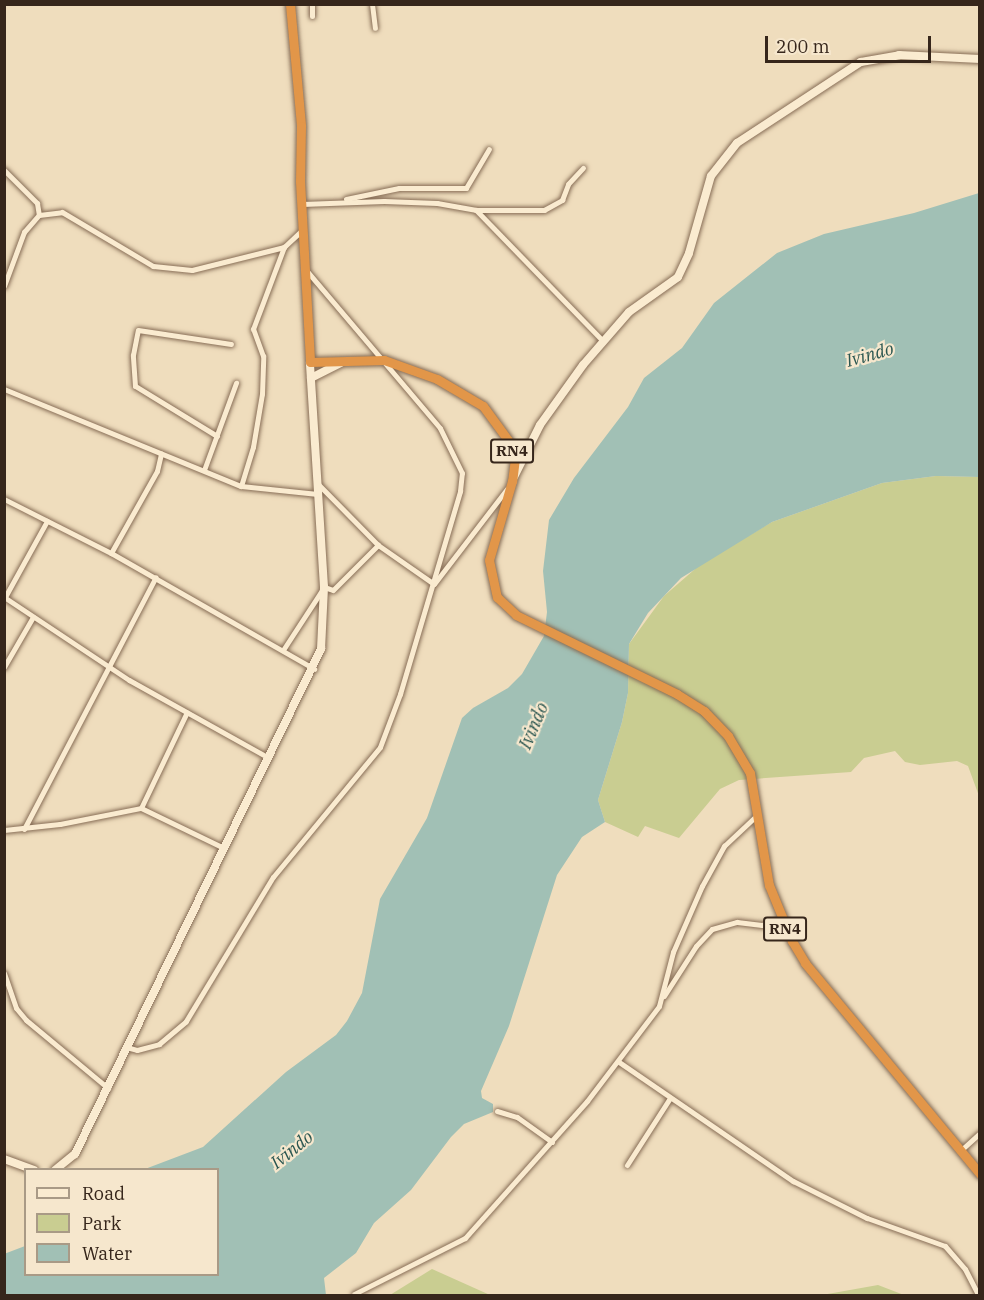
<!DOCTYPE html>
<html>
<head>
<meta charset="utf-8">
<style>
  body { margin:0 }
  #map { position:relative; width:984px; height:1300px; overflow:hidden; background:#efddbd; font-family:"IBM Plex Serif",serif }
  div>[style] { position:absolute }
  .green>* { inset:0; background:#c9cd91 }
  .water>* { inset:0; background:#a1c0b5 }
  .roads { filter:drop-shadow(0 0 2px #876d56) drop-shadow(0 0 2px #876d56) }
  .street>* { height:5px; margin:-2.5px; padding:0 2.5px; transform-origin:2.5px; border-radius:2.5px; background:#faebd0 }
  .secondary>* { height:8px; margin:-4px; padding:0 4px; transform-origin:4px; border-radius:4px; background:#faebd0 }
  .highway>* { height:9px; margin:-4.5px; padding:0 4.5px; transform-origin:4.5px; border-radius:4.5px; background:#e29649 }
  span { translate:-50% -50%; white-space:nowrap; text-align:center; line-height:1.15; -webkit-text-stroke:4.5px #f6e7cd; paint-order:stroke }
  .shield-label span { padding:2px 4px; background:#f6e7cd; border:2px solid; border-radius:4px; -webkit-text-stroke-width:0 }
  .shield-label { font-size:15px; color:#36261b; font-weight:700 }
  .water-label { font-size:18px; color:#2a5650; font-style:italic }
  .frame { position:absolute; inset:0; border:6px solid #36261b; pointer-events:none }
  .legend { position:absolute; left:24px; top:1168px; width:195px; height:108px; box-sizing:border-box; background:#f6e7cd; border:2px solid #a99a86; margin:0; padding:8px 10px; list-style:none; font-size:18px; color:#36261b }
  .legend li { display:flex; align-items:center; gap:12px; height:30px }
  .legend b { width:30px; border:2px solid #a99a86 }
  .scale { position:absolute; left:765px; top:36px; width:166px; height:27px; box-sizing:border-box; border:3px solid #36261b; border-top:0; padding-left:8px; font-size:18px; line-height:21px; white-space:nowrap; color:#36261b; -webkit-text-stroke:4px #f6e7cd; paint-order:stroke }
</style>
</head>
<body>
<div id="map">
  <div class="green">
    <i style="clip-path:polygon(936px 476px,979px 477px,979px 796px,968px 766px,957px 761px,920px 765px,905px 762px,895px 751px,864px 758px,851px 772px,739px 780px,720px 789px,679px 838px,645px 826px,638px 837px,605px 822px,598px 800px,622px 722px,628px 693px,629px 644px,664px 596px,702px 563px,772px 522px,882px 483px)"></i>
    <i style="clip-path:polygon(432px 1269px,490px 1295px,390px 1295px)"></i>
    <i style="clip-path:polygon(878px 1285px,904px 1295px,822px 1295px)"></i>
  </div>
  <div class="water">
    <i style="clip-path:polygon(979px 193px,979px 477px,936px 476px,882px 483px,772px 522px,681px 578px,648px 613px,629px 644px,628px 693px,622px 722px,598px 800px,605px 822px,582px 837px,557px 875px,509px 1026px,481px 1091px,482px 1098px,493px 1104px,493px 1112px,464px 1124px,451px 1137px,411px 1190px,374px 1223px,356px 1253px,324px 1278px,326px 1295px,5px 1295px,4px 1254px,25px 1246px,26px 1274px,218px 1274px,218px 1170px,145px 1169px,203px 1147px,286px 1072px,336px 1035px,347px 1021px,362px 993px,380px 899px,427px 818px,462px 718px,473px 708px,508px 688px,522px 674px,544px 636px,547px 612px,543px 571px,549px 520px,574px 478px,628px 407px,644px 378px,682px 348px,714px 303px,777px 253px,824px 234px,914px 213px)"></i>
  </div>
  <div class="roads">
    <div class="street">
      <i style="left:372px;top:4px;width:24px;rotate:83deg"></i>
      <i style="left:312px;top:16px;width:12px;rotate:-90deg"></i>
      <i style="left:4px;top:170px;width:47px;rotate:45deg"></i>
      <i style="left:37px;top:203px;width:12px;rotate:81deg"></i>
      <i style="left:346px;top:199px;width:54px;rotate:-11.7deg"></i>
      <i style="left:399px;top:188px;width:67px"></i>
      <i style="left:466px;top:188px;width:45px;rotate:-59.5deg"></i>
      <i style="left:302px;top:204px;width:82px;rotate:-2.1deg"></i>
      <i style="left:384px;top:201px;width:53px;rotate:2.2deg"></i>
      <i style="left:437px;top:203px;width:40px;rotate:10deg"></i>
      <i style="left:476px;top:210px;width:68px"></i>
      <i style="left:544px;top:210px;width:21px;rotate:-29deg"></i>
      <i style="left:562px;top:200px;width:17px;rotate:-69deg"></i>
      <i style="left:568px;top:184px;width:22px;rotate:-47deg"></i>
      <i style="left:476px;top:210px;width:182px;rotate:45.9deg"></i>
      <i style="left:4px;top:286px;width:58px;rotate:-69.7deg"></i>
      <i style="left:24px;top:232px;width:23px;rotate:-49deg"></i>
      <i style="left:39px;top:215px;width:23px;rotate:-7deg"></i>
      <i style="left:62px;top:212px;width:106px;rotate:30.7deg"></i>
      <i style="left:153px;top:266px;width:39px;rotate:6deg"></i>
      <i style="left:192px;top:270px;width:95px;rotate:-14deg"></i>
      <i style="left:284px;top:247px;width:25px;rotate:-43deg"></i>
      <i style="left:4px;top:389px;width:256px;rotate:22.3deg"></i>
      <i style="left:241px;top:486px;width:77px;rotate:5.9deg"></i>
      <i style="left:217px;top:436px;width:96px;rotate:-148.6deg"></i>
      <i style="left:135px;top:386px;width:31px;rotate:-94deg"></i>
      <i style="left:133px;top:355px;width:25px;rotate:-79deg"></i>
      <i style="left:138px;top:330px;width:94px;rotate:8.6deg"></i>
      <i style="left:204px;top:470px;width:93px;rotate:-69.8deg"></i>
      <i style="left:317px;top:483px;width:87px;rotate:45.5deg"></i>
      <i style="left:378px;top:545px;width:68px;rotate:34.9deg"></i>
      <i style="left:434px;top:584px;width:120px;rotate:-52.5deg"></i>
      <i style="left:241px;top:486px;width:41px;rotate:-72.9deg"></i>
      <i style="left:253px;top:447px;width:54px;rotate:-80.4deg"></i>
      <i style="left:262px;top:394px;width:38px;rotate:-88deg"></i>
      <i style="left:263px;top:356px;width:29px;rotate:-110deg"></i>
      <i style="left:253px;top:329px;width:88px;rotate:-69.3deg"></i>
      <i style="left:4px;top:499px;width:120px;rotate:26.8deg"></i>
      <i style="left:111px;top:553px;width:234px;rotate:29.7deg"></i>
      <i style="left:111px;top:553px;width:94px;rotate:-60.7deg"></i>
      <i style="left:157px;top:471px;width:18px;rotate:-77deg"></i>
      <i style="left:4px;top:597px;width:150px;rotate:33.6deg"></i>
      <i style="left:129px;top:680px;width:160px;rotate:29.1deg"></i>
      <i style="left:5px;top:597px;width:87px;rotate:-61.1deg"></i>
      <i style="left:283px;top:650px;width:75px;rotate:-56.9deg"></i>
      <i style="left:324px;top:587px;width:9px;rotate:18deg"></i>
      <i style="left:333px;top:590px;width:64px;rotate:-45deg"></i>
      <i style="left:4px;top:667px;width:58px;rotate:-59.9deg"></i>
      <i style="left:141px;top:808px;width:106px;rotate:-64.4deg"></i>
      <i style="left:24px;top:829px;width:284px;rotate:-62.4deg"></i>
      <i style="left:4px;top:830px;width:56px;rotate:-6.1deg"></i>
      <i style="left:60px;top:824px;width:83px;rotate:-11.2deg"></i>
      <i style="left:141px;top:808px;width:92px;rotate:25.7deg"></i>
      <i style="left:4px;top:973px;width:37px;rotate:71deg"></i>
      <i style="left:16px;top:1008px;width:16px;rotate:50deg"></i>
      <i style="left:26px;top:1020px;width:107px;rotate:39.7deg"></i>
      <i style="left:664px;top:996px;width:59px;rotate:-57.4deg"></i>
      <i style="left:696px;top:946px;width:23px;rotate:-47deg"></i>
      <i style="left:712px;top:929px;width:26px;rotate:-16deg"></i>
      <i style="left:737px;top:922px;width:25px;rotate:7deg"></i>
      <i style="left:762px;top:925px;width:20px;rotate:-15deg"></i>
      <i style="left:126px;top:1047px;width:11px;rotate:15deg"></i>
      <i style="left:137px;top:1050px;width:23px;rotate:-15deg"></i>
      <i style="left:159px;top:1044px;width:35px;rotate:-40deg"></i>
      <i style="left:186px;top:1021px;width:168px;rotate:-58.9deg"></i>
      <i style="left:273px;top:877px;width:168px;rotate:-50.5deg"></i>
      <i style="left:380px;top:747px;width:57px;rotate:-69.3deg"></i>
      <i style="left:400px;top:694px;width:212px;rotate:-73.5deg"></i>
      <i style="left:460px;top:491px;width:18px;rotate:-84deg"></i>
      <i style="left:462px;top:473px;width:50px;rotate:-116.1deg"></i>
      <i style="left:440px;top:428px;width:207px;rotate:-130.3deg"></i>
      <i style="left:619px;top:1062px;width:211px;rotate:34.4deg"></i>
      <i style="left:793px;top:1181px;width:83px;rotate:26.6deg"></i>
      <i style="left:867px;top:1218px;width:83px;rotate:19.7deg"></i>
      <i style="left:945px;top:1246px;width:30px;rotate:49deg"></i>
      <i style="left:965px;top:1269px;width:30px;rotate:63deg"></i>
      <i style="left:497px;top:1111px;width:21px;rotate:17deg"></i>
      <i style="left:517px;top:1117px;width:43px;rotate:35.5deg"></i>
      <i style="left:960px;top:1151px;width:27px;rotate:-42deg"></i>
      <i style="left:627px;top:1165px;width:80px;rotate:-57.3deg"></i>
      <i style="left:354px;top:1294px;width:124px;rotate:-26.8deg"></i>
      <i style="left:465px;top:1238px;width:183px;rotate:-48.3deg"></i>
      <i style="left:587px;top:1101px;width:119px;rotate:-52.8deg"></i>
      <i style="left:659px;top:1006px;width:56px;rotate:-75.5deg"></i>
      <i style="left:673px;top:952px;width:72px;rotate:-66.3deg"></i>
      <i style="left:702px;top:886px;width:46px;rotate:-61.2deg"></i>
      <i style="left:724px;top:846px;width:45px;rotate:-43.2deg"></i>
    </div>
    <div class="secondary">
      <i style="left:311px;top:378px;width:34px;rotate:-27deg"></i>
      <i style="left:514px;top:477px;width:58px;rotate:-63.4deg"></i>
      <i style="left:540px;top:425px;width:74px;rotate:-54.4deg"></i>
      <i style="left:583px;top:365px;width:70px;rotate:-49deg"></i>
      <i style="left:629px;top:312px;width:60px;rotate:-35.5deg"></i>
      <i style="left:678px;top:277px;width:26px;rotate:-65deg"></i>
      <i style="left:689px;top:253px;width:80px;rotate:-74.1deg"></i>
      <i style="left:711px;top:176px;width:42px;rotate:-51.8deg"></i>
      <i style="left:737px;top:143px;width:148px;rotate:-33.2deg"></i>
      <i style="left:861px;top:62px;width:39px;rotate:-10deg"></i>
      <i style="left:899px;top:55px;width:81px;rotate:2.8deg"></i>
      <i style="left:4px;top:1159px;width:32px;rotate:20deg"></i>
      <i style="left:55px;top:1170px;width:26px;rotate:-39deg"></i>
      <i style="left:75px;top:1154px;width:562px;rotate:-64.03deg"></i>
      <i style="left:321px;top:649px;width:62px;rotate:-87.2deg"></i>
      <i style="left:324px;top:587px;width:225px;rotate:-93.6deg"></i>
    </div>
    <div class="highway">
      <i style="left:290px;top:4px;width:122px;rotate:84.8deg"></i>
      <i style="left:301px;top:126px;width:55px;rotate:91deg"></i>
      <i style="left:300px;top:181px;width:181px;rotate:86.8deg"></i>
      <i style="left:310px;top:362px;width:74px;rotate:-1.5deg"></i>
      <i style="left:384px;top:360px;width:56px;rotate:19.7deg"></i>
      <i style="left:437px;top:379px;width:53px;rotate:30.4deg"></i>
      <i style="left:483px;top:406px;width:42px;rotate:53.7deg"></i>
      <i style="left:508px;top:440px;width:19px;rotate:69deg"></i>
      <i style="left:515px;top:458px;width:23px;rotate:97deg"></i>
      <i style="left:512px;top:481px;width:82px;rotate:106.2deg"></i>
      <i style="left:489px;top:560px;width:38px;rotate:78deg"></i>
      <i style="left:497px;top:597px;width:26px;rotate:43deg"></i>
      <i style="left:516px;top:615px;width:179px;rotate:26.1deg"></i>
      <i style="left:677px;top:694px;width:32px;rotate:32deg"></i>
      <i style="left:704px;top:711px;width:35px;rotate:46deg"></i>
      <i style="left:728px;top:736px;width:43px;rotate:59.3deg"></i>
      <i style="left:750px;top:773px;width:114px;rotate:80.4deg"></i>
      <i style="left:769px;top:885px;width:61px;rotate:67.7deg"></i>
      <i style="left:792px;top:941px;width:26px;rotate:59deg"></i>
      <i style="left:805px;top:963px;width:274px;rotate:50.3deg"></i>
    </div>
  </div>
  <div class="shield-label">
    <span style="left:512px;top:451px">RN4</span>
    <span style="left:785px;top:929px">RN4</span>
  </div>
  <div class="water-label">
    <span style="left:870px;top:355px;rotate:-16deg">Ivindo</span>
    <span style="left:534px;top:726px;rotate:-67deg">Ivindo</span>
    <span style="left:292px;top:1150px;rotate:-39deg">Ivindo</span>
  </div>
  <div class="frame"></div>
  <ul class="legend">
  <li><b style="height:8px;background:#faebd0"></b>Road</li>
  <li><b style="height:16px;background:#c9cd91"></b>Park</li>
  <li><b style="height:16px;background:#a1c0b5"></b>Water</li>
  </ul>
  <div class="scale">200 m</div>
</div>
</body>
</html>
